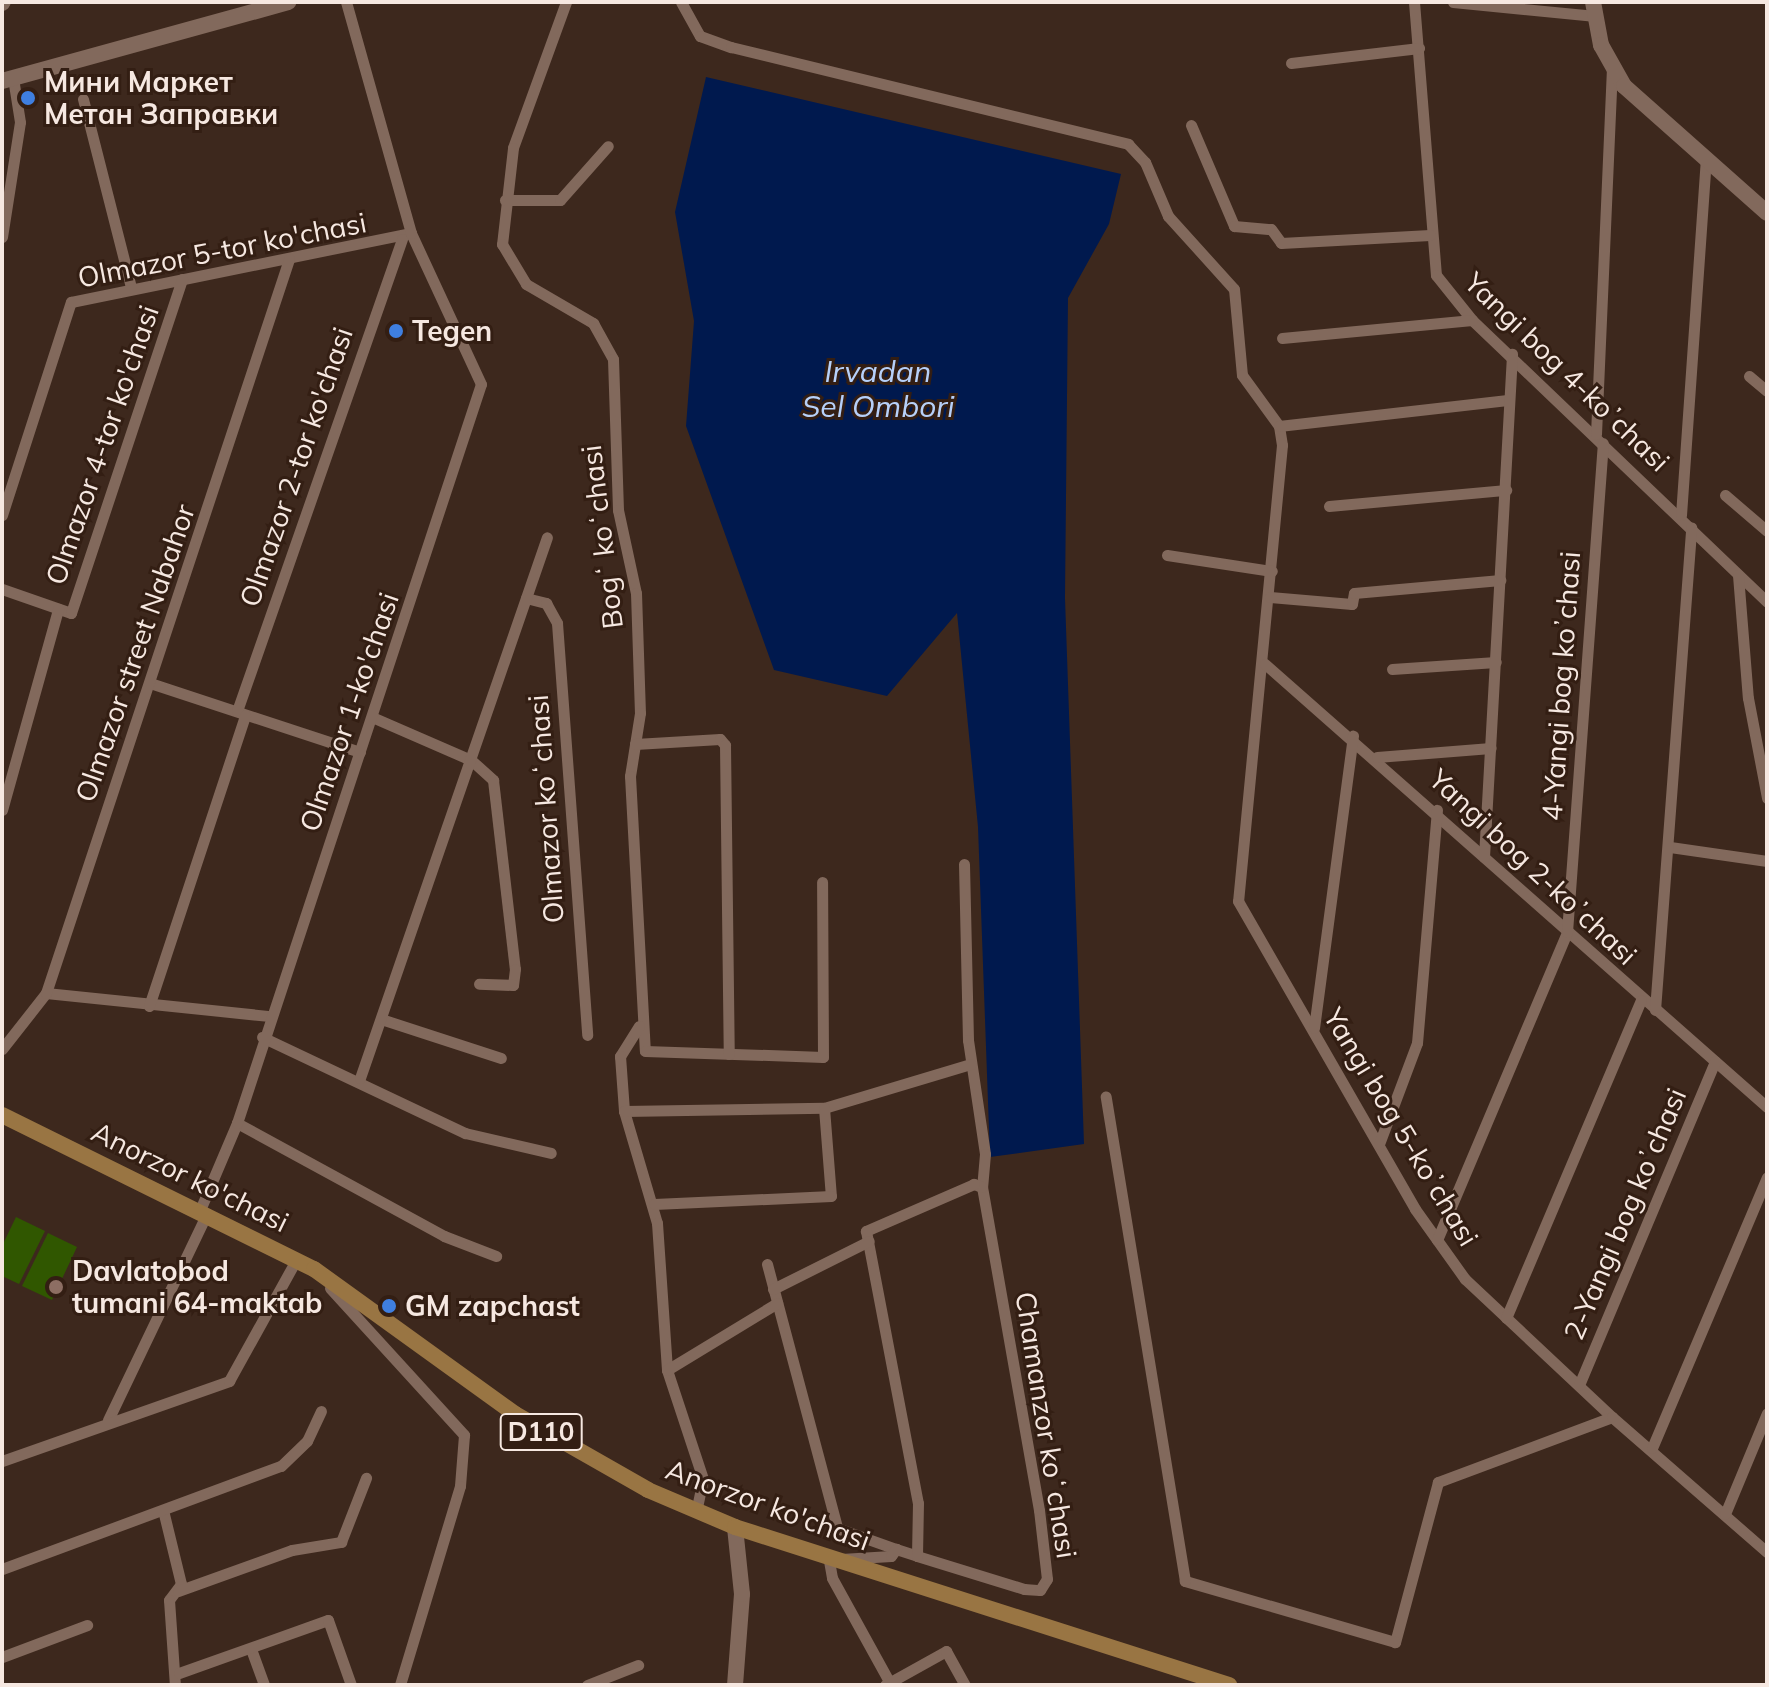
<!DOCTYPE html>
<html>
<head>
<meta charset="utf-8">
<style>
  body { margin:0 }
  #map { position:relative; width:1769px; height:1687px; overflow:hidden; background:#3d281d; font-family:Mulish,sans-serif }
  div>[style] { position:absolute }
  .green>* { inset:0; background:#305700 }
  .water>* { inset:0; background:#00194e }
  .street>* { height:11px; margin:-5.5px; padding:0 5.5px; transform-origin:5.5px; border-radius:5.5px; background:#82695c }
  .secondary>* { height:16px; margin:-8px; padding:0 8px; transform-origin:8px; border-radius:8px; background:#82695c }
  .primary>* { height:16px; margin:-8px; padding:0 8px; transform-origin:8px; border-radius:8px; background:#997543 }
  .dots>* { width:22px; height:22px; translate:-50% -50%; box-sizing:border-box; border:4px solid #331e13; border-radius:50% }
  span { translate:-50% -50%; white-space:nowrap; text-align:center; line-height:1.15; -webkit-text-stroke:6px #331e13; paint-order:stroke }
  .shield-label span { padding:2px 6px; background:#331e13; border:2px solid; border-radius:6px; -webkit-text-stroke-width:0 }
  .shield-label { font-size:26px; color:#f6e8e1; font-weight:700 }
  .poi-label { font-size:28px; color:#f6e8e1; font-weight:700 }
  .left { translate:0 -50%; text-align:left }
  .street-label { font-size:28px; color:#f6e8e1 }
  .water-label { font-size:30px; color:#b6d0f9; font-style:italic }
  .frame { position:absolute; inset:0; border:4px solid #f6e8e1; pointer-events:none }
</style>
</head>
<body>
<div id="map">
  <div class="green">
    <i style="clip-path:polygon(16px 1217px,45px 1231px,19px 1284px,2px 1276px,2px 1246px)"></i>
    <i style="clip-path:polygon(48px 1233px,77px 1247px,52px 1300px,22px 1286px)"></i>
  </div>
  <div class="water">
    <i style="clip-path:polygon(706px 77px,1121px 174px,1109px 224px,1068px 298px,1065px 598px,1084px 1144px,990px 1157px,978px 827px,957px 613px,887px 696px,774px 670px,686px 426px,694px 321px,675px 212px)"></i>
  </div>
  <div class="street">
    <i style="left:566px;top:2px;width:155px;rotate:110deg"></i>
    <i style="left:513px;top:148px;width:97px;rotate:96.5deg"></i>
    <i style="left:502px;top:244px;width:47px;rotate:59deg"></i>
    <i style="left:526px;top:284px;width:78px;rotate:30.2deg"></i>
    <i style="left:593px;top:323px;width:41px;rotate:60.9deg"></i>
    <i style="left:613px;top:359px;width:151px;rotate:88.1deg"></i>
    <i style="left:618px;top:510px;width:85px;rotate:77.8deg"></i>
    <i style="left:636px;top:593px;width:120px;rotate:88.1deg"></i>
    <i style="left:640px;top:713px;width:64px;rotate:99deg"></i>
    <i style="left:630px;top:776px;width:275px;rotate:86.9deg"></i>
    <i style="left:645px;top:1051px;width:178px;rotate:1.9deg"></i>
    <i style="left:823px;top:1057px;width:175px;rotate:-90.3deg"></i>
    <i style="left:681px;top:2px;width:39px;rotate:61deg"></i>
    <i style="left:700px;top:36px;width:33px;rotate:20deg"></i>
    <i style="left:731px;top:47px;width:409px;rotate:13.7deg"></i>
    <i style="left:1128px;top:144px;width:25px;rotate:47deg"></i>
    <i style="left:1145px;top:162px;width:59px;rotate:66.9deg"></i>
    <i style="left:1168px;top:216px;width:98px;rotate:47.9deg"></i>
    <i style="left:1234px;top:289px;width:86px;rotate:84.7deg"></i>
    <i style="left:1242px;top:375px;width:63px;rotate:54deg"></i>
    <i style="left:1279px;top:426px;width:19px;rotate:81deg"></i>
    <i style="left:1282px;top:445px;width:458px;rotate:95.5deg"></i>
    <i style="left:1238px;top:901px;width:355px;rotate:60.1deg"></i>
    <i style="left:1415px;top:1209px;width:86px;rotate:54.5deg"></i>
    <i style="left:1465px;top:1279px;width:202px;rotate:43.2deg"></i>
    <i style="left:1612px;top:1417px;width:186px;rotate:159.5deg"></i>
    <i style="left:1438px;top:1482px;width:166px;rotate:105deg"></i>
    <i style="left:1395px;top:1642px;width:219px;rotate:-163.8deg"></i>
    <i style="left:1185px;top:1581px;width:491px;rotate:-99.3deg"></i>
    <i style="left:1414px;top:2px;width:274px;rotate:85.4deg"></i>
    <i style="left:1436px;top:275px;width:58px;rotate:51.3deg"></i>
    <i style="left:1472px;top:320px;width:408px;rotate:43.7deg"></i>
    <i style="left:1453px;top:2px;width:143px;rotate:5.6deg"></i>
    <i style="left:1291px;top:63px;width:129px;rotate:-6.7deg"></i>
    <i style="left:83px;top:99px;width:194px;rotate:75.7deg"></i>
    <i style="left:1191px;top:125px;width:110px;rotate:66.9deg"></i>
    <i style="left:1234px;top:226px;width:37px;rotate:5deg"></i>
    <i style="left:1271px;top:229px;width:17px;rotate:54deg"></i>
    <i style="left:1281px;top:243px;width:149px;rotate:-3.1deg"></i>
    <i style="left:505px;top:200px;width:55px"></i>
    <i style="left:560px;top:200px;width:72px;rotate:-48.4deg"></i>
    <i style="left:2px;top:237px;width:116px;rotate:-81.1deg"></i>
    <i style="left:20px;top:122px;width:45px;rotate:-99deg"></i>
    <i style="left:1282px;top:338px;width:191px;rotate:-5.4deg"></i>
    <i style="left:1749px;top:376px;width:23px;rotate:40deg"></i>
    <i style="left:1279px;top:426px;width:230px;rotate:-6.5deg"></i>
    <i style="left:1596px;top:434px;width:363px;rotate:-87.5deg"></i>
    <i style="left:1725px;top:495px;width:55px;rotate:40.6deg"></i>
    <i style="left:1329px;top:506px;width:178px;rotate:-5.2deg"></i>
    <i style="left:2px;top:515px;width:224px;rotate:-72.1deg"></i>
    <i style="left:71px;top:302px;width:347px;rotate:-11.5deg"></i>
    <i style="left:1681px;top:515px;width:355px;rotate:-86deg"></i>
    <i style="left:1167px;top:555px;width:106px;rotate:8.7deg"></i>
    <i style="left:1738px;top:575px;width:123px;rotate:85.4deg"></i>
    <i style="left:1748px;top:698px;width:102px;rotate:79.2deg"></i>
    <i style="left:2px;top:589px;width:73px;rotate:19.2deg"></i>
    <i style="left:71px;top:613px;width:352px;rotate:-71.6deg"></i>
    <i style="left:1270px;top:597px;width:82px;rotate:4.9deg"></i>
    <i style="left:1352px;top:604px;width:11px;rotate:-80deg"></i>
    <i style="left:1354px;top:593px;width:147px;rotate:-5.1deg"></i>
    <i style="left:526px;top:598px;width:21px;rotate:14deg"></i>
    <i style="left:546px;top:603px;width:23px;rotate:61deg"></i>
    <i style="left:557px;top:623px;width:413px;rotate:85.8deg"></i>
    <i style="left:1265px;top:664px;width:670px;rotate:41.43deg"></i>
    <i style="left:1392px;top:669px;width:104px;rotate:-3.9deg"></i>
    <i style="left:150px;top:683px;width:221px;rotate:18.2deg"></i>
    <i style="left:237px;top:711px;width:500px;rotate:-70.73deg"></i>
    <i style="left:372px;top:717px;width:108px;rotate:23.5deg"></i>
    <i style="left:471px;top:760px;width:30px;rotate:42deg"></i>
    <i style="left:493px;top:780px;width:190px;rotate:83.4deg"></i>
    <i style="left:515px;top:969px;width:16px;rotate:97deg"></i>
    <i style="left:513px;top:985px;width:34px;rotate:-178deg"></i>
    <i style="left:635px;top:744px;width:85px;rotate:-3.4deg"></i>
    <i style="left:720px;top:739px;width:8px;rotate:50deg"></i>
    <i style="left:725px;top:745px;width:309px;rotate:89.3deg"></i>
    <i style="left:1377px;top:757px;width:114px;rotate:-4.5deg"></i>
    <i style="left:2px;top:810px;width:209px;rotate:-74.4deg"></i>
    <i style="left:1670px;top:847px;width:98px;rotate:8.2deg"></i>
    <i style="left:1484px;top:857px;width:504px;rotate:-86.81deg"></i>
    <i style="left:964px;top:864px;width:176px;rotate:88.7deg"></i>
    <i style="left:968px;top:1040px;width:115px;rotate:81.5deg"></i>
    <i style="left:985px;top:1154px;width:33px;rotate:95deg"></i>
    <i style="left:46px;top:993px;width:225px;rotate:5.9deg"></i>
    <i style="left:149px;top:1006px;width:306px;rotate:-71.7deg"></i>
    <i style="left:1655px;top:1010px;width:484px;rotate:-85.7deg"></i>
    <i style="left:381px;top:1019px;width:126px;rotate:18deg"></i>
    <i style="left:639px;top:1026px;width:36px;rotate:122deg"></i>
    <i style="left:620px;top:1056px;width:55px;rotate:85.8deg"></i>
    <i style="left:624px;top:1111px;width:117px;rotate:73.6deg"></i>
    <i style="left:657px;top:1223px;width:147px;rotate:86.1deg"></i>
    <i style="left:667px;top:1370px;width:115px;rotate:71.7deg"></i>
    <i style="left:703px;top:1479px;width:33px;rotate:102deg"></i>
    <i style="left:1314px;top:1028px;width:295px;rotate:-82.4deg"></i>
    <i style="left:262px;top:1037px;width:225px;rotate:25.3deg"></i>
    <i style="left:465px;top:1133px;width:88px;rotate:13.1deg"></i>
    <i style="left:2px;top:1049px;width:71px;rotate:-51.8deg"></i>
    <i style="left:46px;top:993px;width:773px;rotate:-71.68deg"></i>
    <i style="left:360px;top:1078px;width:572px;rotate:-70.93deg"></i>
    <i style="left:824px;top:1108px;width:153px;rotate:-16.7deg"></i>
    <i style="left:624px;top:1111px;width:200px;rotate:-0.9deg"></i>
    <i style="left:824px;top:1108px;width:88px;rotate:85.5deg"></i>
    <i style="left:831px;top:1196px;width:177px;rotate:177.4deg"></i>
    <i style="left:237px;top:1123px;width:236px;rotate:28.6deg"></i>
    <i style="left:444px;top:1236px;width:56px;rotate:21deg"></i>
    <i style="left:1379px;top:1144px;width:108px;rotate:-69.4deg"></i>
    <i style="left:1417px;top:1043px;width:234px;rotate:-85.1deg"></i>
    <i style="left:200px;top:1210px;width:95px;rotate:-67deg"></i>
    <i style="left:237px;top:1123px;width:778px;rotate:-71.73deg"></i>
    <i style="left:481px;top:384px;width:166px;rotate:-114.9deg"></i>
    <i style="left:411px;top:233px;width:240px;rotate:-105.7deg"></i>
    <i style="left:1437px;top:1240px;width:334px;rotate:-67.1deg"></i>
    <i style="left:1567px;top:932px;width:490px;rotate:-85.8deg"></i>
    <i style="left:767px;top:1264px;width:273px;rotate:75.1deg"></i>
    <i style="left:837px;top:1528px;width:63px;rotate:19.6deg"></i>
    <i style="left:896px;top:1549px;width:22px;rotate:18deg"></i>
    <i style="left:917px;top:1556px;width:112px;rotate:17.1deg"></i>
    <i style="left:1024px;top:1589px;width:16px;rotate:4deg"></i>
    <i style="left:1040px;top:1590px;width:13px;rotate:-58deg"></i>
    <i style="left:1047px;top:1579px;width:69px;rotate:-96.6deg"></i>
    <i style="left:1039px;top:1510px;width:328px;rotate:-100deg"></i>
    <i style="left:982px;top:1187px;width:9px;rotate:-159deg"></i>
    <i style="left:974px;top:1184px;width:118px;rotate:156.5deg"></i>
    <i style="left:866px;top:1231px;width:277px;rotate:79.2deg"></i>
    <i style="left:918px;top:1503px;width:53px;rotate:91.1deg"></i>
    <i style="left:330px;top:1288px;width:199px;rotate:47.6deg"></i>
    <i style="left:464px;top:1435px;width:51px;rotate:94.5deg"></i>
    <i style="left:460px;top:1486px;width:208px;rotate:106.8deg"></i>
    <i style="left:773px;top:1289px;width:107px;rotate:-26.6deg"></i>
    <i style="left:1506px;top:1318px;width:345px;rotate:-67deg"></i>
    <i style="left:667px;top:1370px;width:129px;rotate:-31.3deg"></i>
    <i style="left:1579px;top:1385px;width:351px;rotate:-67.2deg"></i>
    <i style="left:1612px;top:1417px;width:206px;rotate:41.1deg"></i>
    <i style="left:108px;top:1420px;width:229px;rotate:-64.4deg"></i>
    <i style="left:1652px;top:1448px;width:294px;rotate:-67deg"></i>
    <i style="left:2px;top:1461px;width:241px;rotate:-19.4deg"></i>
    <i style="left:229px;top:1381px;width:138px;rotate:-61deg"></i>
    <i style="left:163px;top:1510px;width:76px;rotate:76.3deg"></i>
    <i style="left:181px;top:1584px;width:20px;rotate:127deg"></i>
    <i style="left:169px;top:1600px;width:85px;rotate:86deg"></i>
    <i style="left:1725px;top:1514px;width:109px;rotate:-67.4deg"></i>
    <i style="left:828px;top:1555px;width:23px;rotate:80deg"></i>
    <i style="left:832px;top:1578px;width:122px;rotate:61.1deg"></i>
    <i style="left:841px;top:1559px;width:50px;rotate:-3.4deg"></i>
    <i style="left:891px;top:1556px;width:9px;rotate:-54deg"></i>
    <i style="left:2px;top:1569px;width:297px;rotate:-20.3deg"></i>
    <i style="left:281px;top:1466px;width:36px;rotate:-44deg"></i>
    <i style="left:307px;top:1441px;width:33px;rotate:-65deg"></i>
    <i style="left:178px;top:1591px;width:121px;rotate:-19.8deg"></i>
    <i style="left:292px;top:1550px;width:50px;rotate:-9.3deg"></i>
    <i style="left:341px;top:1542px;width:69px;rotate:-68.7deg"></i>
    <i style="left:251px;top:1649px;width:38px;rotate:70deg"></i>
    <i style="left:2px;top:1657px;width:91px;rotate:-20.6deg"></i>
    <i style="left:179px;top:1673px;width:158px;rotate:-19.6deg"></i>
    <i style="left:328px;top:1620px;width:69px;rotate:70.5deg"></i>
    <i style="left:587px;top:1685px;width:55px;rotate:-21.4deg"></i>
    <i style="left:885px;top:1685px;width:70px;rotate:-29.1deg"></i>
    <i style="left:946px;top:1651px;width:39px;rotate:61deg"></i>
  </div>
  <div class="secondary">
    <i style="left:1593px;top:2px;width:44px;rotate:79.5deg"></i>
    <i style="left:1601px;top:45px;width:47px;rotate:60.7deg"></i>
    <i style="left:1624px;top:86px;width:191px;rotate:41.6deg"></i>
    <i style="left:2px;top:3px;width:1px;rotate:-45deg"></i>
    <i style="left:2px;top:81px;width:297px;rotate:-15.4deg"></i>
    <i style="left:735px;top:1685px;width:91px;rotate:-85.6deg"></i>
    <i style="left:742px;top:1594px;width:67px;rotate:-96deg"></i>
  </div>
  <div class="primary">
    <i style="left:2px;top:1115px;width:348px;rotate:26.3deg"></i>
    <i style="left:314px;top:1269px;width:248px;rotate:35.8deg"></i>
    <i style="left:515px;top:1414px;width:153px;rotate:29.7deg"></i>
    <i style="left:648px;top:1490px;width:95px;rotate:23deg"></i>
    <i style="left:735px;top:1527px;width:519px;rotate:17.74deg"></i>
  </div>
  <div class="dots">
    <i style="left:28px;top:98px;background:#3f7fe0"></i>
    <i style="left:396px;top:331px;background:#3f7fe0"></i>
    <i style="left:56px;top:1287px;background:#8d6e63"></i>
    <i style="left:389px;top:1306px;background:#3f7fe0"></i>
  </div>
  <div class="shield-label">
    <span style="left:541px;top:1432px">D110</span>
  </div>
  <div class="poi-label">
    <span class="left" style="left:44px;top:98px">Мини Маркет<br>Метан Заправки</span>
    <span class="left" style="left:412px;top:331px">Tegen</span>
    <span class="left" style="left:72px;top:1287px">Davlatobod<br>tumani 64-maktab</span>
    <span class="left" style="left:405px;top:1306px">GM zapchast</span>
  </div>
  <div class="street-label">
    <span style="left:222px;top:250px;rotate:-11deg">Olmazor 5-tor ko'chasi</span>
    <span style="left:1567px;top:372px;rotate:44deg">Yangi bog 4-koʼchasi</span>
    <span style="left:102px;top:445px;rotate:-71deg">Olmazor 4-tor ko'chasi</span>
    <span style="left:296px;top:467px;rotate:-71deg">Olmazor 2-tor ko'chasi</span>
    <span style="left:602px;top:537px;rotate:-97deg">Bogʻ koʻchasi</span>
    <span style="left:135px;top:653px;rotate:-71deg">Olmazor street Nabahor</span>
    <span style="left:1561px;top:686px;rotate:-86deg">4-Yangi bog koʼchasi</span>
    <span style="left:349px;top:712px;rotate:-71deg">Olmazor 1-ko'chasi</span>
    <span style="left:546px;top:809px;rotate:-94deg">Olmazor koʻchasi</span>
    <span style="left:1533px;top:867px;rotate:43deg">Yangi bog 2-koʼchasi</span>
    <span style="left:1401px;top:1127px;rotate:59deg">Yangi bog 5-koʼchasi</span>
    <span style="left:190px;top:1177px;rotate:26deg">Anorzor ko'chasi</span>
    <span style="left:1625px;top:1214px;rotate:-67deg">2-Yangi bog koʼchasi</span>
    <span style="left:1046px;top:1425px;rotate:81deg">Chamanzor koʻchasi</span>
    <span style="left:768px;top:1505px;rotate:20deg">Anorzor ko'chasi</span>
  </div>
  <div class="water-label">
    <span style="left:878px;top:388px">Irvadan<br>Sel Ombori</span>
  </div>
  <div class="frame"></div>
</div>
</body>
</html>
